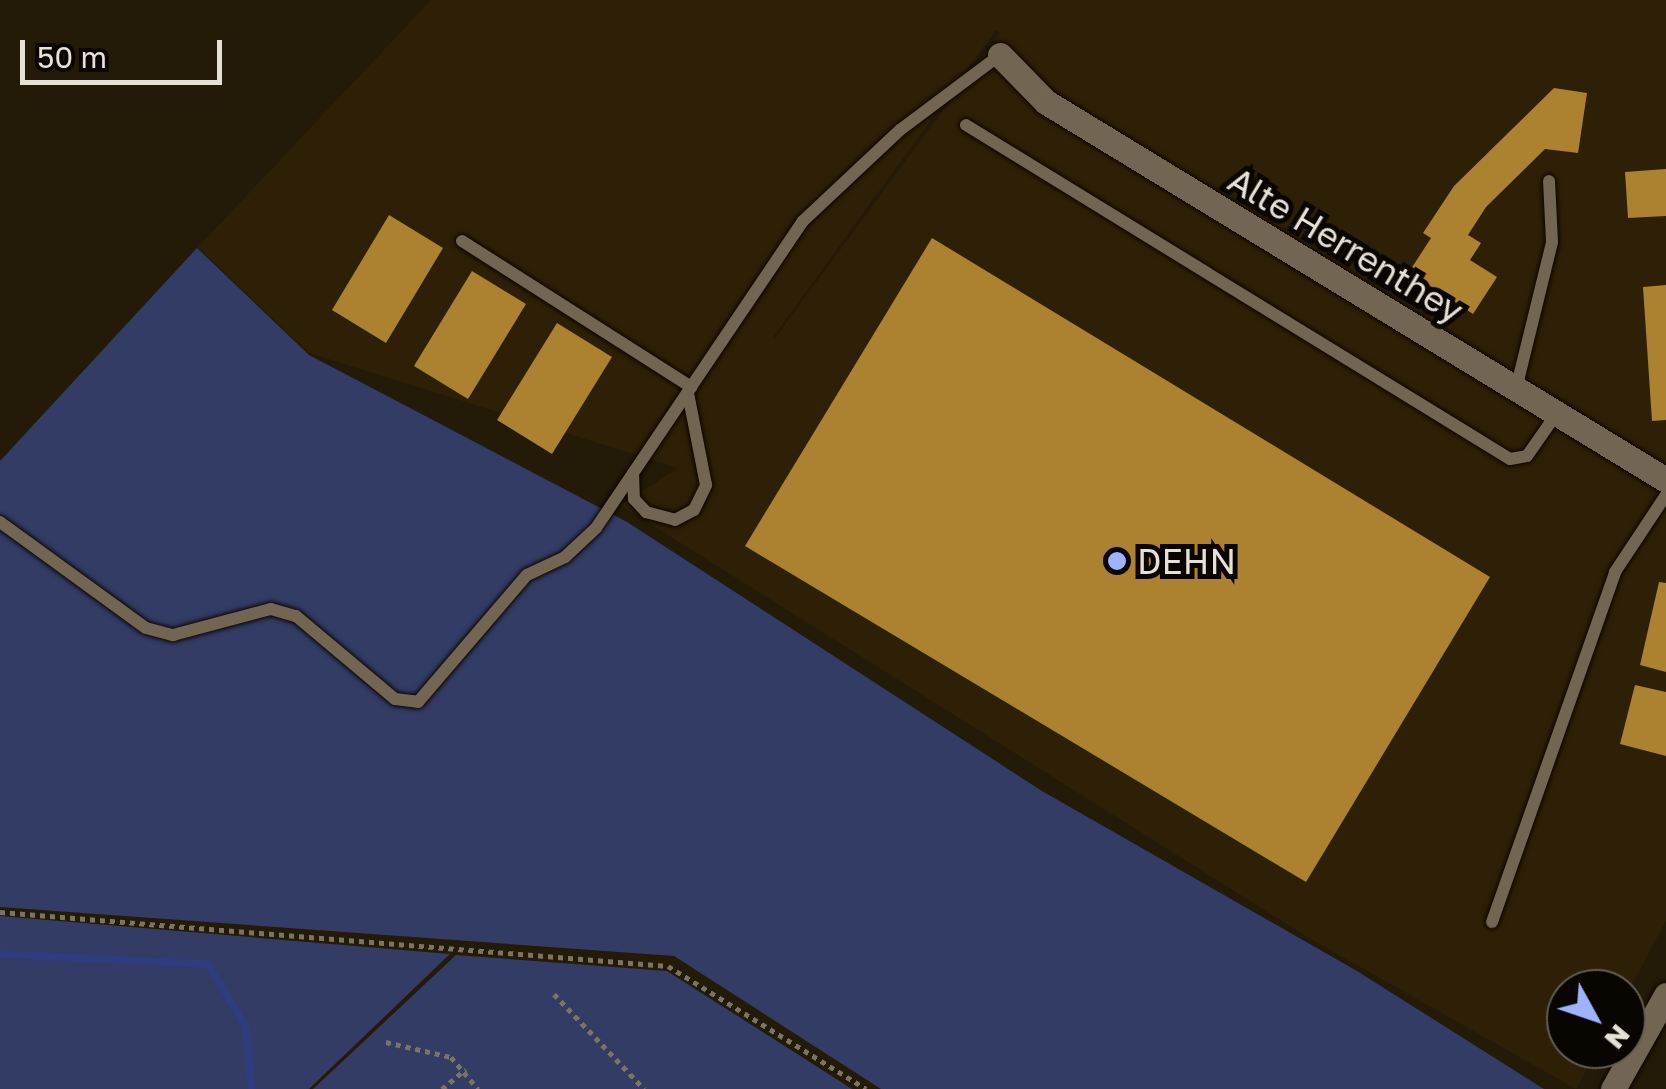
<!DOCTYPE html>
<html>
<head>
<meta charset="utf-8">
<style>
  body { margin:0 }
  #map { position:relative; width:1666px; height:1089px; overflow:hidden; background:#241a08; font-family:"Golos Text",sans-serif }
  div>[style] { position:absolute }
  .built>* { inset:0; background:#2d2006 }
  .green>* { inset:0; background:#323c64 }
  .stream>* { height:8px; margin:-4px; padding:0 4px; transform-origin:4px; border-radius:4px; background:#2f3c7d }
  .building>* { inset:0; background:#ac8230 }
  .path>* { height:5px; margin-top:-2.5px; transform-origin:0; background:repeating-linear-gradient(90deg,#7b7363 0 5px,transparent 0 10px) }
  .roads { filter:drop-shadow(0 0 2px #0d0500) drop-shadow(0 0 2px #0d0500) }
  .lane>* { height:12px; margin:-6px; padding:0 6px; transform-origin:6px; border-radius:6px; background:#726652 }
  .street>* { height:25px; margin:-12.5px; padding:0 12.5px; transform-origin:12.5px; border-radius:12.5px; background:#726652 }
  .secondary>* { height:25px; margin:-12.5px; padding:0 12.5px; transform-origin:12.5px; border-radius:12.5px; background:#726652 }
  .dots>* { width:28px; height:28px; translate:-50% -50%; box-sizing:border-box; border:5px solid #090602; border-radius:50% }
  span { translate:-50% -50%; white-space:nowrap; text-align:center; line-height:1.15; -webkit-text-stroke:10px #090602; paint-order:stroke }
  .street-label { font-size:35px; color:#e7e1d5 }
  .poi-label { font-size:35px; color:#e7e1d5 }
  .left { translate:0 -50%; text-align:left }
  .north { position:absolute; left:1546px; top:969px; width:100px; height:100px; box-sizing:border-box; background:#090602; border:2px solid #625e56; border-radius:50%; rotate:130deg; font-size:28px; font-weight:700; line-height:40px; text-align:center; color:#e7e1d5 }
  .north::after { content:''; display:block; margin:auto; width:35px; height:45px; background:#9fb3fd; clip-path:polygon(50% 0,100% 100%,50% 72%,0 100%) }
  .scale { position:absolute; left:20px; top:40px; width:202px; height:45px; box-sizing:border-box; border:5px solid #e7e1d5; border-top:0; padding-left:12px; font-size:30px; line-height:35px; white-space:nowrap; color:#e7e1d5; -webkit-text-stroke:8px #090602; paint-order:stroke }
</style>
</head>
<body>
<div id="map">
  <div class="built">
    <i style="clip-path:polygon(evenodd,431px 0,1666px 0,1666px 921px,1626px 995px,1626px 989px,1566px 989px,1566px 1049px,1597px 1049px,1576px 1089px,1309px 938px,620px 505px,678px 468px,309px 353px,198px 247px,431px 0,996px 30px,1000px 33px,775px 338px,774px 336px,996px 30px)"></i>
  </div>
  <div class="green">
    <i style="clip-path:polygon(197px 248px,309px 355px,627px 522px,1042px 791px,1357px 971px,1544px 1089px,881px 1089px,674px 956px,0 907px,0 461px)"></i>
    <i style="clip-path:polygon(0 916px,450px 954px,309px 1089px,0 1089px)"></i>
    <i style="clip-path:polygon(456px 955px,667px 971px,852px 1089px,313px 1089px)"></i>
  </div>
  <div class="stream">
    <i style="left:0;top:954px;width:208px;rotate:2.8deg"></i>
    <i style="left:208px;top:964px;width:71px;rotate:58.8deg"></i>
    <i style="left:245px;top:1025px;width:64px;rotate:83.8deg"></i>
  </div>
  <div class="building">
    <i style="clip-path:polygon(1554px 88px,1587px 93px,1578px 153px,1545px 149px,1486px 207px,1468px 235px,1481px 243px,1470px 260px,1497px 277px,1473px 314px,1409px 272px,1431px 238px,1423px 233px,1454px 186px)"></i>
    <i style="clip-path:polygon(1666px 169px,1666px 216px,1628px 218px,1625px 172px)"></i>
    <i style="clip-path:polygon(389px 215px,443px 248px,386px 343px,332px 310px)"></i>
    <i style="clip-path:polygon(932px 238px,1490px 577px,1306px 882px,745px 546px)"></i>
    <i style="clip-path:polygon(472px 271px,526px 304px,468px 399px,414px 366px)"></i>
    <i style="clip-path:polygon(1666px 285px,1666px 420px,1652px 421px,1643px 287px)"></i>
    <i style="clip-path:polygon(557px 323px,612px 357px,552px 454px,497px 420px)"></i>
    <i style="clip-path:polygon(1659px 582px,1666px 583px,1666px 672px,1640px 665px)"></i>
    <i style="clip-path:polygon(1635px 685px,1666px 692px,1666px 756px,1620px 744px)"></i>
  </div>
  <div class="path">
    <i style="left:0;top:912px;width:670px;rotate:4.62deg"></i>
    <i style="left:668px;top:966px;width:233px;rotate:31.8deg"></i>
    <i style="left:554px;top:994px;width:131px;rotate:46.5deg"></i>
    <i style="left:386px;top:1042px;width:67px;rotate:13deg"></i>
    <i style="left:451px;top:1057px;width:42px;rotate:49.8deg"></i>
    <i style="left:442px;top:1089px;width:31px;rotate:-40deg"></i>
  </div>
  <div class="roads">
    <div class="lane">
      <i style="left:966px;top:125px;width:638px;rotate:31.55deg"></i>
      <i style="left:1510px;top:459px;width:17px;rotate:-10deg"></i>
      <i style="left:1527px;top:456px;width:52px;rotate:-55.1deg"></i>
      <i style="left:462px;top:241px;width:272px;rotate:32.5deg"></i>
      <i style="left:691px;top:387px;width:200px;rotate:-56deg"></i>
      <i style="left:803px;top:221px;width:133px;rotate:-43.2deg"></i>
      <i style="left:900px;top:130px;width:125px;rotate:-36.9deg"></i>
      <i style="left:1516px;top:389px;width:151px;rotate:-76.2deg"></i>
      <i style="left:1552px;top:242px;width:61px;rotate:-92.8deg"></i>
      <i style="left:633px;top:473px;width:26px;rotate:88deg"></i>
      <i style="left:634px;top:499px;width:18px;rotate:47deg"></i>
      <i style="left:646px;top:512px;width:30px;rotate:15deg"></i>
      <i style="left:675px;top:520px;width:21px;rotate:-28deg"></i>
      <i style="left:694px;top:510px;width:28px;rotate:-64deg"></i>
      <i style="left:706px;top:485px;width:94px;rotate:-101.1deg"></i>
      <i style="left:0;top:522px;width:180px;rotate:36deg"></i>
      <i style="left:146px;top:628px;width:28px;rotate:15deg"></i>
      <i style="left:173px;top:635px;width:101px;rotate:-14.9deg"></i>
      <i style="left:271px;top:609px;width:26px;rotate:16deg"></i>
      <i style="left:296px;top:616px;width:129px;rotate:40deg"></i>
      <i style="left:395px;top:699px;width:23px;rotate:7deg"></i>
      <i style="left:418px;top:702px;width:167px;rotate:-49.4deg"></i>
      <i style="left:527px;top:575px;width:42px;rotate:-25.3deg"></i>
      <i style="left:565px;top:557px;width:42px;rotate:-43.1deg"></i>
      <i style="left:596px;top:528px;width:170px;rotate:-56deg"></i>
      <i style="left:1492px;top:922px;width:371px;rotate:-70.6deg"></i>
      <i style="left:1615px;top:572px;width:92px;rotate:-56.5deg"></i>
    </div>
    <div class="street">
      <i style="left:1000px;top:55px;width:66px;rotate:45.6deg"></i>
      <i style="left:1046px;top:102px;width:726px;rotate:31.37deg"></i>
    </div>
    <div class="secondary">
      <i style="left:1613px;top:1089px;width:108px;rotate:-60.6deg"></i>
    </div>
  </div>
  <div class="dots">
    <i style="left:1117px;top:561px;background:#9fb3fd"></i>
  </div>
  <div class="street-label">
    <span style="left:1346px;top:245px;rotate:31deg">Alte Herrenthey</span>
  </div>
  <div class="poi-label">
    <span class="left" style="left:1137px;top:561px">DEHN</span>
  </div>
  <div class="north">N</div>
  <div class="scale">50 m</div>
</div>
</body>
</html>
